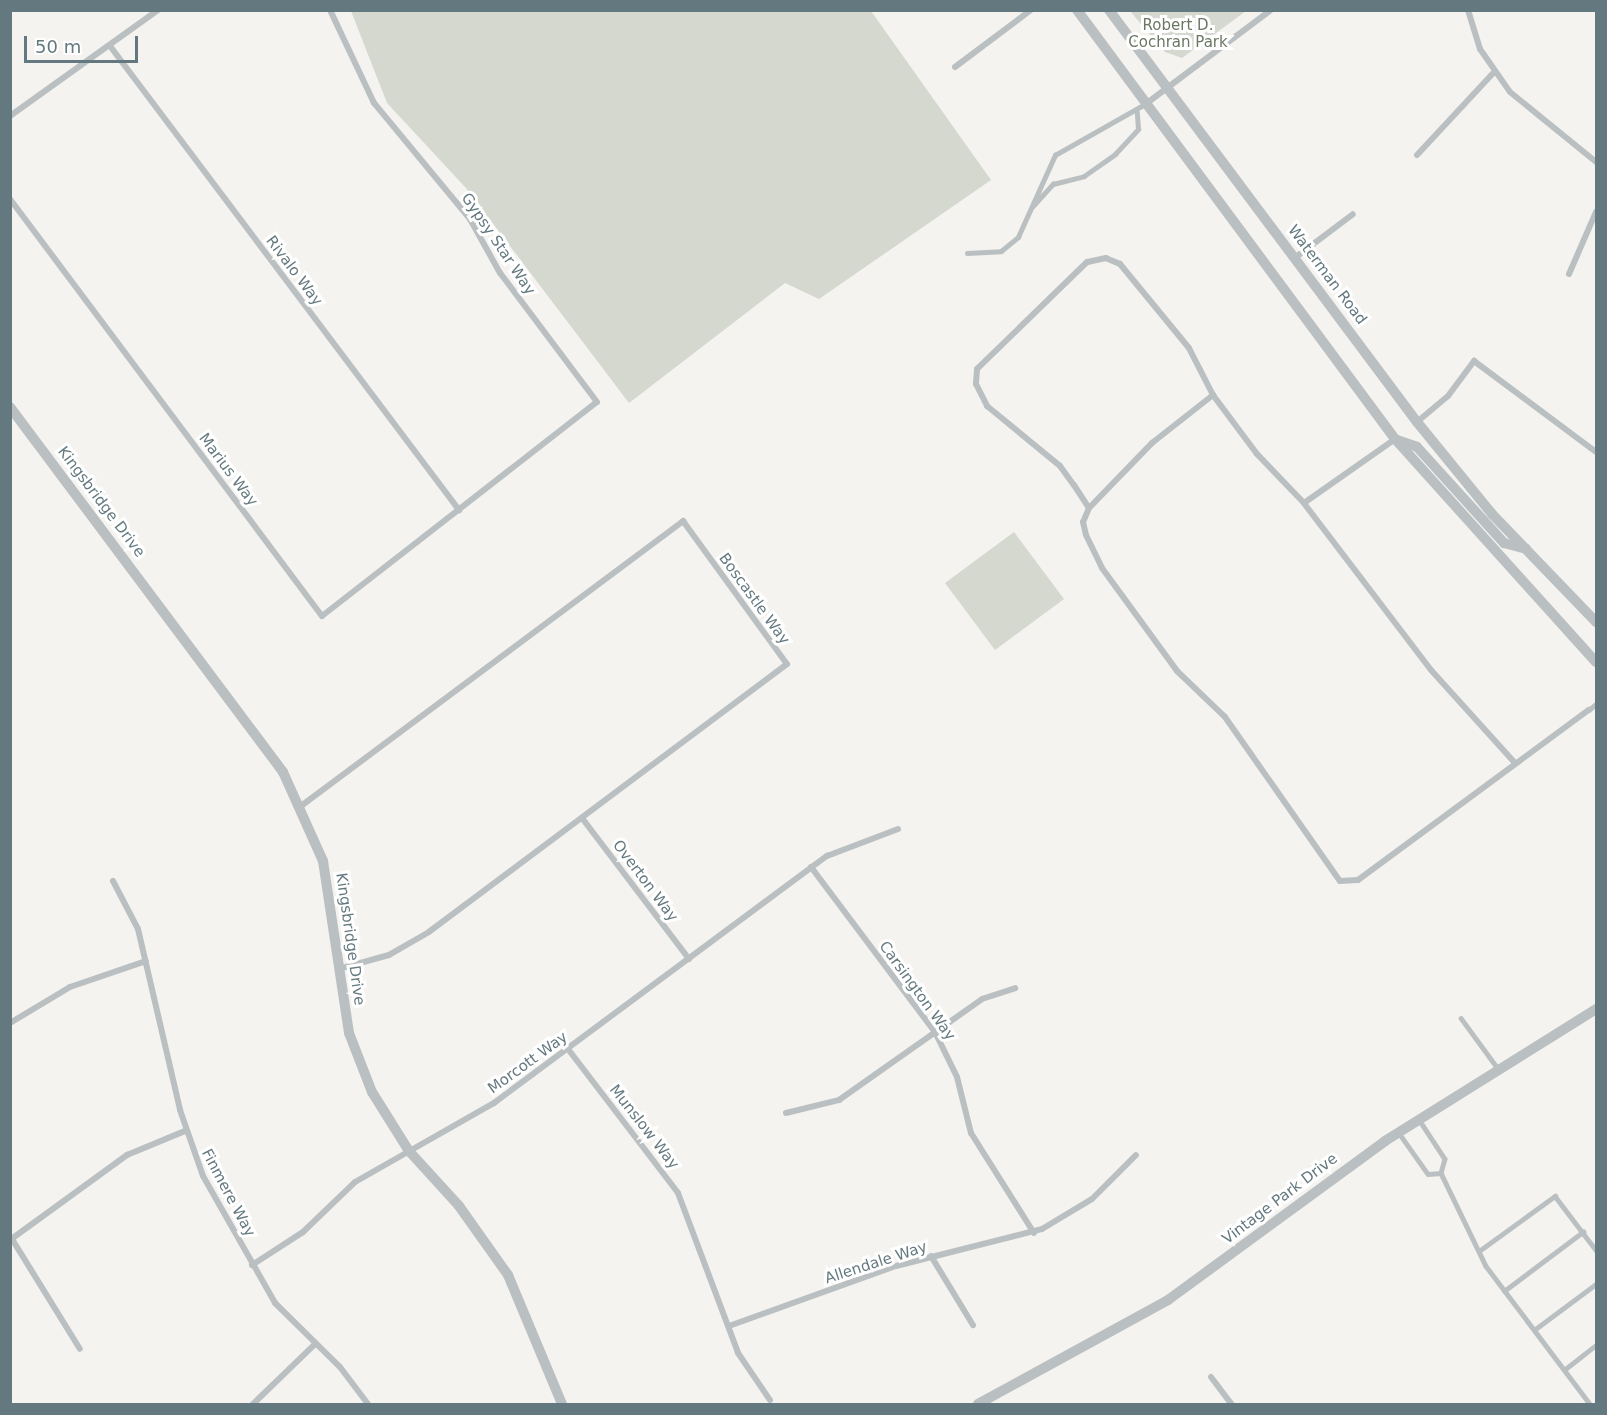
<!DOCTYPE html>
<html>
<head>
<meta charset="utf-8">
<style>
  body { margin:0 }
  #map { position:relative; width:1607px; height:1415px; overflow:hidden; background:#f4f3ef; font-family:"DejaVu Sans",sans-serif }
  div>[style] { position:absolute }
  .green>* { inset:0; background:#d4d8cf }
  .service>* { height:4.5px; margin:-2.25px; padding:0 2.25px; transform-origin:2.25px; border-radius:2.25px; background:#bac0c2 }
  .minor>* { height:6px; margin:-3px; padding:0 3px; transform-origin:3px; border-radius:3px; background:#bac0c2 }
  .tertiary>* { height:10px; margin:-5px; padding:0 5px; transform-origin:5px; border-radius:5px; background:#bac0c2 }
  span { translate:-50% -50%; white-space:nowrap; text-align:center; line-height:1.15; -webkit-text-stroke:6px #fff; paint-order:stroke }
  .park-label { font-size:15px; color:#6b7762 }
  .street-label { font-size:15px; color:#64797f }
  .frame { position:absolute; inset:0; border:12px solid #64797f; pointer-events:none }
  .scale { position:absolute; left:24px; top:36px; width:114px; height:27px; box-sizing:border-box; border:3px solid #64797f; border-top:0; padding-left:8px; font-size:18px; line-height:21px; white-space:nowrap; color:#64797f; -webkit-text-stroke:4px #fff; paint-order:stroke }
</style>
</head>
<body>
<div id="map">
  <div class="green">
    <i style="clip-path:polygon(351px 11px,871px 11px,991px 180px,819px 299px,785px 283px,629px 403px,466px 188px,387px 103px)"></i>
    <i style="clip-path:polygon(1130px 11px,1246px 11px,1182px 58px,1165px 52px)"></i>
    <i style="clip-path:polygon(1014px 532px,1064px 599px,995px 650px,945px 583px)"></i>
  </div>
  <div class="service">
    <i style="left:1033px;top:206px;width:30px;rotate:-48deg"></i>
    <i style="left:1053px;top:184px;width:32px;rotate:-14deg"></i>
    <i style="left:1084px;top:176px;width:38px;rotate:-35deg"></i>
    <i style="left:1115px;top:154px;width:34px;rotate:-47deg"></i>
    <i style="left:1138px;top:129px;width:16px;rotate:-94deg"></i>
    <i style="left:967px;top:253px;width:34px;rotate:-3deg"></i>
    <i style="left:1001px;top:251px;width:22px;rotate:-39deg"></i>
    <i style="left:1018px;top:237px;width:90px;rotate:-65.7deg"></i>
    <i style="left:1055px;top:155px;width:106px;rotate:-29.5deg"></i>
    <i style="left:1589px;top:710px;width:9px;rotate:-41deg"></i>
    <i style="left:1461px;top:1018px;width:64px;rotate:53.8deg"></i>
    <i style="left:1420px;top:1121px;width:45px;rotate:56.7deg"></i>
    <i style="left:1445px;top:1159px;width:15px;rotate:106deg"></i>
    <i style="left:1441px;top:1173px;width:103px;rotate:64.2deg"></i>
    <i style="left:1486px;top:1266px;width:173px;rotate:53deg"></i>
    <i style="left:1399px;top:1133px;width:50px;rotate:54.7deg"></i>
    <i style="left:1428px;top:1174px;width:13px;rotate:-4deg"></i>
    <i style="left:1479px;top:1251px;width:94px;rotate:-35.9deg"></i>
    <i style="left:1555px;top:1196px;width:68px;rotate:52.8deg"></i>
    <i style="left:1504px;top:1291px;width:99px;rotate:-36.8deg"></i>
    <i style="left:1534px;top:1330px;width:77px;rotate:-36.6deg"></i>
    <i style="left:1564px;top:1370px;width:41px;rotate:-38deg"></i>
  </div>
  <div class="minor">
    <i style="left:1468px;top:10px;width:41px;rotate:72.9deg"></i>
    <i style="left:1480px;top:49px;width:52px;rotate:55.1deg"></i>
    <i style="left:1510px;top:92px;width:111px;rotate:39.1deg"></i>
    <i style="left:110px;top:46px;width:581px;rotate:53.05deg"></i>
    <i style="left:955px;top:67px;width:95px;rotate:-36.9deg"></i>
    <i style="left:1147px;top:103px;width:155px;rotate:-36.9deg"></i>
    <i style="left:10px;top:116px;width:182px;rotate:-35.6deg"></i>
    <i style="left:1417px;top:155px;width:113px;rotate:-47.1deg"></i>
    <i style="left:10px;top:199px;width:521px;rotate:53.2deg"></i>
    <i style="left:322px;top:616px;width:348px;rotate:-37.9deg"></i>
    <i style="left:597px;top:402px;width:161px;rotate:-126.9deg"></i>
    <i style="left:500px;top:273px;width:62px;rotate:-119.1deg"></i>
    <i style="left:470px;top:219px;width:151px;rotate:-129.6deg"></i>
    <i style="left:374px;top:103px;width:103px;rotate:-115.3deg"></i>
    <i style="left:1296px;top:257px;width:71px;rotate:-37deg"></i>
    <i style="left:1569px;top:274px;width:68px;rotate:-66.5deg"></i>
    <i style="left:1417px;top:422px;width:40px;rotate:-40deg"></i>
    <i style="left:1448px;top:396px;width:44px;rotate:-53.4deg"></i>
    <i style="left:1474px;top:361px;width:152px;rotate:36.7deg"></i>
    <i style="left:1304px;top:503px;width:111px;rotate:-35.1deg"></i>
    <i style="left:1089px;top:508px;width:91px;rotate:-45.9deg"></i>
    <i style="left:1152px;top:443px;width:78px;rotate:-38.2deg"></i>
    <i style="left:1515px;top:763px;width:125px;rotate:-132.1deg"></i>
    <i style="left:1431px;top:670px;width:210px;rotate:-127.3deg"></i>
    <i style="left:1304px;top:503px;width:68px;rotate:-133.8deg"></i>
    <i style="left:1257px;top:454px;width:74px;rotate:-126.7deg"></i>
    <i style="left:1213px;top:395px;width:53px;rotate:-117.1deg"></i>
    <i style="left:1189px;top:348px;width:109px;rotate:-129.4deg"></i>
    <i style="left:1120px;top:264px;width:15px;rotate:-157deg"></i>
    <i style="left:1106px;top:258px;width:19px;rotate:168deg"></i>
    <i style="left:1087px;top:262px;width:153px;rotate:135.8deg"></i>
    <i style="left:977px;top:369px;width:15px;rotate:94deg"></i>
    <i style="left:976px;top:384px;width:25px;rotate:63deg"></i>
    <i style="left:987px;top:406px;width:94px;rotate:39.4deg"></i>
    <i style="left:1060px;top:466px;width:24px;rotate:54deg"></i>
    <i style="left:1074px;top:485px;width:27px;rotate:57deg"></i>
    <i style="left:1089px;top:508px;width:15px;rotate:113deg"></i>
    <i style="left:1083px;top:522px;width:13px;rotate:77deg"></i>
    <i style="left:1086px;top:535px;width:37px;rotate:64deg"></i>
    <i style="left:1102px;top:568px;width:127px;rotate:53.9deg"></i>
    <i style="left:1177px;top:671px;width:66px;rotate:43.8deg"></i>
    <i style="left:1225px;top:717px;width:200px;rotate:55deg"></i>
    <i style="left:1340px;top:881px;width:18px;rotate:-3deg"></i>
    <i style="left:1358px;top:880px;width:287px;rotate:-36.4deg"></i>
    <i style="left:301px;top:806px;width:477px;rotate:-36.7deg"></i>
    <i style="left:683px;top:521px;width:177px;rotate:54deg"></i>
    <i style="left:787px;top:664px;width:447px;rotate:143.2deg"></i>
    <i style="left:429px;top:932px;width:46px;rotate:150.1deg"></i>
    <i style="left:389px;top:955px;width:52px;rotate:164.4deg"></i>
    <i style="left:582px;top:818px;width:177px;rotate:52.8deg"></i>
    <i style="left:811px;top:867px;width:206px;rotate:53.1deg"></i>
    <i style="left:935px;top:1032px;width:50px;rotate:63.9deg"></i>
    <i style="left:957px;top:1077px;width:58px;rotate:76deg"></i>
    <i style="left:971px;top:1133px;width:118px;rotate:57.8deg"></i>
    <i style="left:113px;top:881px;width:54px;rotate:62.5deg"></i>
    <i style="left:138px;top:929px;width:186px;rotate:76.9deg"></i>
    <i style="left:180px;top:1110px;width:70px;rotate:70.8deg"></i>
    <i style="left:203px;top:1176px;width:146px;rotate:60.4deg"></i>
    <i style="left:275px;top:1303px;width:91px;rotate:44.6deg"></i>
    <i style="left:340px;top:1367px;width:46px;rotate:52.9deg"></i>
    <i style="left:10px;top:1023px;width:70px;rotate:-31deg"></i>
    <i style="left:70px;top:987px;width:80px;rotate:-18.9deg"></i>
    <i style="left:568px;top:1049px;width:181px;rotate:52.6deg"></i>
    <i style="left:678px;top:1193px;width:171px;rotate:69.4deg"></i>
    <i style="left:738px;top:1353px;width:57px;rotate:55.8deg"></i>
    <i style="left:786px;top:1113px;width:55px;rotate:-13.8deg"></i>
    <i style="left:839px;top:1100px;width:175px;rotate:-35.2deg"></i>
    <i style="left:982px;top:999px;width:35px;rotate:-18deg"></i>
    <i style="left:12px;top:1239px;width:129px;rotate:58.3deg"></i>
    <i style="left:10px;top:1240px;width:145px;rotate:-36deg"></i>
    <i style="left:127px;top:1155px;width:63px;rotate:-22.5deg"></i>
    <i style="left:931px;top:1256px;width:81px;rotate:58.7deg"></i>
    <i style="left:252px;top:1265px;width:61px;rotate:-32.9deg"></i>
    <i style="left:303px;top:1232px;width:72px;rotate:-43.9deg"></i>
    <i style="left:355px;top:1182px;width:160px;rotate:-29.6deg"></i>
    <i style="left:494px;top:1103px;width:415px;rotate:-36.6deg"></i>
    <i style="left:827px;top:856px;width:76px;rotate:-20.8deg"></i>
    <i style="left:729px;top:1326px;width:177px;rotate:-19.8deg"></i>
    <i style="left:896px;top:1266px;width:151px;rotate:-14.2deg"></i>
    <i style="left:1042px;top:1229px;width:58px;rotate:-31deg"></i>
    <i style="left:1092px;top:1199px;width:62px;rotate:-45deg"></i>
    <i style="left:1211px;top:1377px;width:34px;rotate:53deg"></i>
    <i style="left:253px;top:1404px;width:85px;rotate:-44deg"></i>
  </div>
  <div class="tertiary">
    <i style="left:1077px;top:10px;width:534px;rotate:53.45deg"></i>
    <i style="left:1395px;top:439px;width:300px;rotate:48deg"></i>
    <i style="left:1109px;top:10px;width:514px;rotate:53.22deg"></i>
    <i style="left:1417px;top:422px;width:119px;rotate:50.8deg"></i>
    <i style="left:1492px;top:514px;width:150px;rotate:46.1deg"></i>
    <i style="left:10px;top:407px;width:456px;rotate:53.2deg"></i>
    <i style="left:283px;top:772px;width:98px;rotate:65.8deg"></i>
    <i style="left:323px;top:861px;width:174px;rotate:81.4deg"></i>
    <i style="left:349px;top:1033px;width:63px;rotate:68.7deg"></i>
    <i style="left:372px;top:1092px;width:70px;rotate:57.9deg"></i>
    <i style="left:409px;top:1151px;width:74px;rotate:47.7deg"></i>
    <i style="left:459px;top:1206px;width:85px;rotate:54.6deg"></i>
    <i style="left:508px;top:1275px;width:140px;rotate:67.3deg"></i>
    <i style="left:1397px;top:440px;width:21px;rotate:19deg"></i>
    <i style="left:1417px;top:447px;width:130px;rotate:47.8deg"></i>
    <i style="left:1504px;top:543px;width:23px;rotate:15deg"></i>
    <i style="left:978px;top:1404px;width:217px;rotate:-28.7deg"></i>
    <i style="left:1168px;top:1300px;width:269px;rotate:-36.2deg"></i>
    <i style="left:1385px;top:1141px;width:249px;rotate:-32deg"></i>
  </div>
  <div class="park-label">
    <span style="left:1178px;top:34px">Robert D.<br>Cochran Park</span>
  </div>
  <div class="street-label">
    <span style="left:498px;top:244px;rotate:56deg">Gypsy Star Way</span>
    <span style="left:294px;top:271px;rotate:53deg">Rivalo Way</span>
    <span style="left:1327px;top:275px;rotate:53deg">Waterman Road</span>
    <span style="left:228px;top:470px;rotate:53deg">Marius Way</span>
    <span style="left:101px;top:502px;rotate:53deg">Kingsbridge Drive</span>
    <span style="left:754px;top:599px;rotate:54deg">Boscastle Way</span>
    <span style="left:645px;top:881px;rotate:53deg">Overton Way</span>
    <span style="left:350px;top:939px;rotate:82deg">Kingsbridge Drive</span>
    <span style="left:917px;top:991px;rotate:54deg">Carsington Way</span>
    <span style="left:528px;top:1063px;rotate:-36deg">Morcott Way</span>
    <span style="left:644px;top:1127px;rotate:52deg">Munslow Way</span>
    <span style="left:228px;top:1193px;rotate:62deg">Finmere Way</span>
    <span style="left:1280px;top:1199px;rotate:-37deg">Vintage Park Drive</span>
    <span style="left:876px;top:1263px;rotate:-18deg">Allendale Way</span>
  </div>
  <div class="frame"></div>
  <div class="scale">50 m</div>
</div>
</body>
</html>
